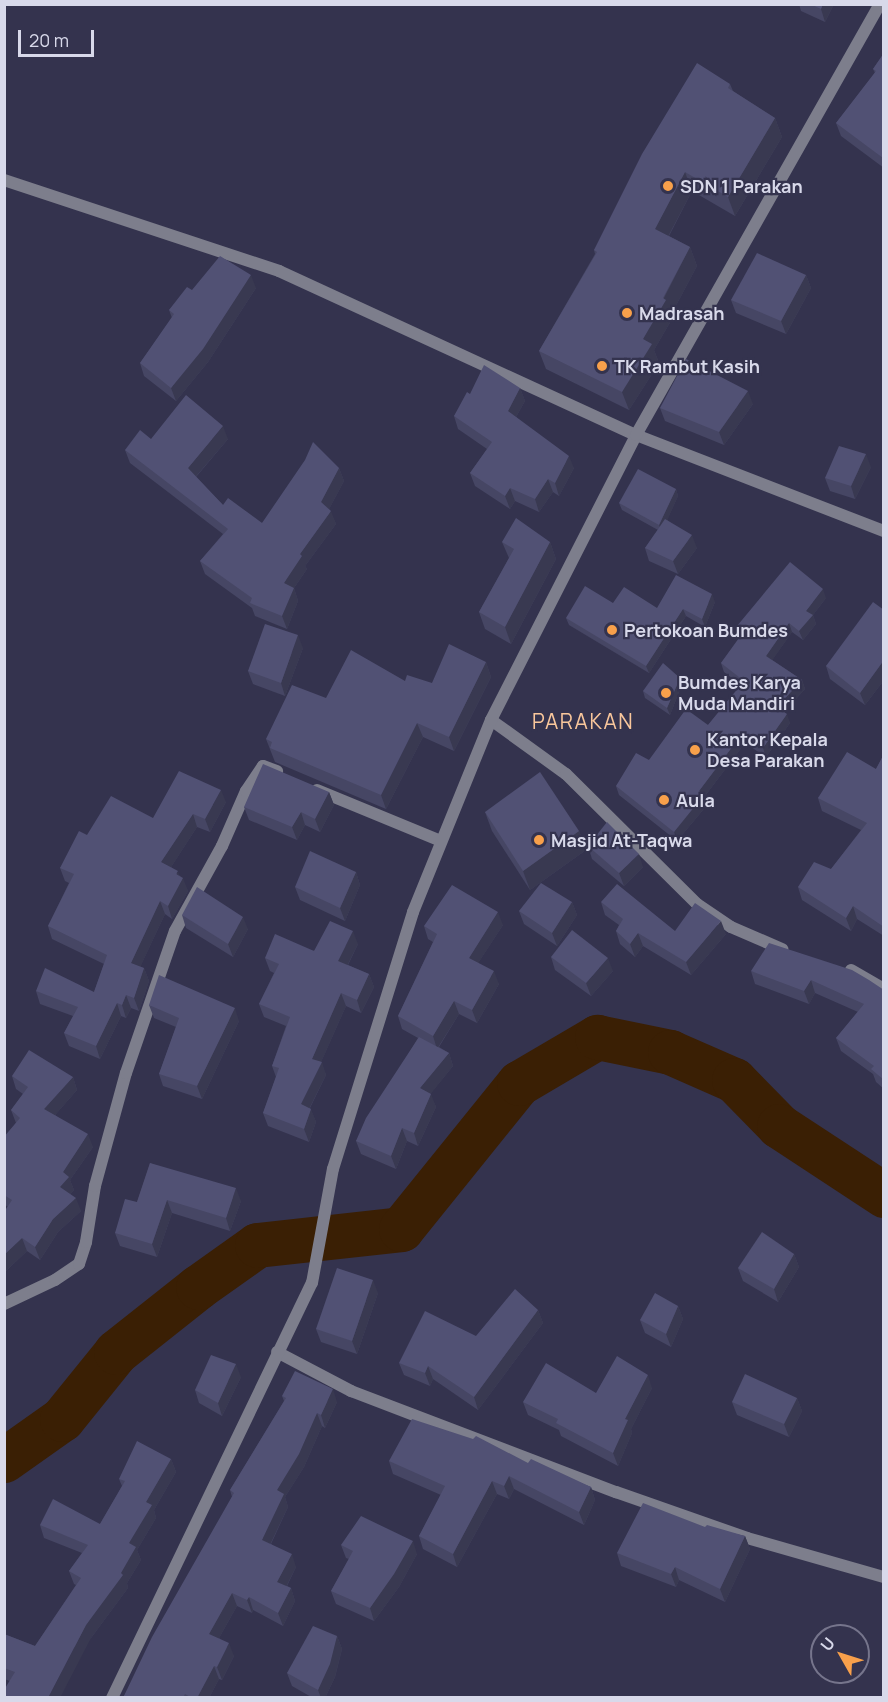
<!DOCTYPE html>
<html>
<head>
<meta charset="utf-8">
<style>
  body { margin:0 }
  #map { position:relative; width:888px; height:1702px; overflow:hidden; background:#34334e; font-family:Manrope,sans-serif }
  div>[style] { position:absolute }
  .river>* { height:45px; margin:-22.5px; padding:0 22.5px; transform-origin:22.5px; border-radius:22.5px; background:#3a1f04 }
  .minor>* { height:12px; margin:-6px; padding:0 6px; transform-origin:6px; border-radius:6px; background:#7d7e8c }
  .tertiary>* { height:12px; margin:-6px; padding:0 6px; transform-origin:6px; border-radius:6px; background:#7d7e8c }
  .wall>* { inset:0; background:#464664 }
  .shaded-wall>* { inset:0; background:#393951 }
  .building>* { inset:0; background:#515174 }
  .dots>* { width:16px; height:16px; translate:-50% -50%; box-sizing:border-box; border:3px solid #34334e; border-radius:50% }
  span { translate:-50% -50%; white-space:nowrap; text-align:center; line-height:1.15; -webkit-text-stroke:4.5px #34334e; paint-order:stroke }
  .poi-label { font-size:18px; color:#d8d9ea; font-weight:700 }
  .left { translate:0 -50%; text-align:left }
  .quarter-label { font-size:21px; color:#f9c79c; letter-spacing:1.5px }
  .frame { position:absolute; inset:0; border:6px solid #d8d9ea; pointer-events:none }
  .north { position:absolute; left:810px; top:1624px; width:60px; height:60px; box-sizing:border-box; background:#34334e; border:2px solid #76758c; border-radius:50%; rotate:309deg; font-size:16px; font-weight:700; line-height:24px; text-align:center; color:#d8d9ea }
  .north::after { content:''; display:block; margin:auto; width:21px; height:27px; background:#f8a04b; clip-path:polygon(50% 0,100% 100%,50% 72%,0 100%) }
  .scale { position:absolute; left:18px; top:30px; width:76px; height:27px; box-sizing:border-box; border:3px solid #d8d9ea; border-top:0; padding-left:8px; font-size:18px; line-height:21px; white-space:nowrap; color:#d8d9ea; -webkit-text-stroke:4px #34334e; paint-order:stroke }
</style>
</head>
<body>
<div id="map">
  <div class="river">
    <i style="left:4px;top:1460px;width:71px;rotate:-35.3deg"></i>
    <i style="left:62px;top:1419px;width:86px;rotate:-51.1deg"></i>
    <i style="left:116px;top:1352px;width:105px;rotate:-38.4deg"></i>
    <i style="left:198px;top:1287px;width:72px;rotate:-35.4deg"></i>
    <i style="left:257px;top:1245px;width:145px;rotate:-6.3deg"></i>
    <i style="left:401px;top:1229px;width:188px;rotate:-51.1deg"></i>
    <i style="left:519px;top:1083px;width:91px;rotate:-30.5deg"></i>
    <i style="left:597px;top:1037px;width:75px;rotate:11.6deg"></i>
    <i style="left:670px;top:1052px;width:70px;rotate:23.6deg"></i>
    <i style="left:734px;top:1080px;width:64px;rotate:45.6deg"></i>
    <i style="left:779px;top:1126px;width:126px;rotate:33.3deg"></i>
  </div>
  <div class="minor">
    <i style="left:4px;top:180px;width:290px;rotate:18.3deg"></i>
    <i style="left:279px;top:271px;width:393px;rotate:24.7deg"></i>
    <i style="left:636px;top:435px;width:266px;rotate:21.2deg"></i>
    <i style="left:491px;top:720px;width:92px;rotate:35.8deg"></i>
    <i style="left:566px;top:774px;width:185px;rotate:44.8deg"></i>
    <i style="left:697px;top:904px;width:41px;rotate:34.1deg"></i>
    <i style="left:731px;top:927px;width:56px;rotate:23.3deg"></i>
    <i style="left:317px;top:790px;width:134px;rotate:22.4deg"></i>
    <i style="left:851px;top:970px;width:38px;rotate:30deg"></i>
    <i style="left:4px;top:1304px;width:56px;rotate:-25.2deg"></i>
    <i style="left:55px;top:1280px;width:29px;rotate:-34deg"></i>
    <i style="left:79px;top:1264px;width:23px;rotate:-72deg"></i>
    <i style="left:86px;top:1242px;width:57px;rotate:-80.9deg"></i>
    <i style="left:95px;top:1186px;width:117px;rotate:-74.7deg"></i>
    <i style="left:126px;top:1073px;width:150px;rotate:-71deg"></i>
    <i style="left:175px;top:931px;width:97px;rotate:-61.1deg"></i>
    <i style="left:222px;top:846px;width:60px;rotate:-66.4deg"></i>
    <i style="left:246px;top:791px;width:30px;rotate:-56deg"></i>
    <i style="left:263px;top:766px;width:15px;rotate:20deg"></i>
    <i style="left:277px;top:1352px;width:84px;rotate:27.8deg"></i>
    <i style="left:351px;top:1391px;width:284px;rotate:20.9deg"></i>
    <i style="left:616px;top:1492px;width:139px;rotate:19.3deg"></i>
    <i style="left:747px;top:1538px;width:142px;rotate:15.9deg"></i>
  </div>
  <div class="tertiary">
    <i style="left:112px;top:1698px;width:461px;rotate:-64.3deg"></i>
    <i style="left:312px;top:1283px;width:116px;rotate:-79.6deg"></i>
    <i style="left:333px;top:1169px;width:269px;rotate:-72.7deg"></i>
    <i style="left:413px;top:912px;width:207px;rotate:-67.9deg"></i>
    <i style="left:491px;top:720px;width:320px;rotate:-63deg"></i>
    <i style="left:636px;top:435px;width:495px;rotate:-60.5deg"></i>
  </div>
  <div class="wall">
    <i style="clip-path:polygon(799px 4px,834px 4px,825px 22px,801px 11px)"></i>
    <i style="clip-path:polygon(884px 53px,884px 168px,841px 136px,836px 123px,875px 73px,873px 69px)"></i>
    <i style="clip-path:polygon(730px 84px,733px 91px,775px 118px,782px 137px,735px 216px,692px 191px,669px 236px,690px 247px,697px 266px,671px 315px,672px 319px,654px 350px,659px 363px,629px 410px,546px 369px,539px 351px,595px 254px,594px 250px)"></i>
    <i style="clip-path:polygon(806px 275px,811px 288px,786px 334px,736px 313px,731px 300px)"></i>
    <i style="clip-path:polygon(256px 288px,208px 362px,176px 401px,144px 376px,140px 363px,172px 318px,169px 310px,192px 290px)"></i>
    <i style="clip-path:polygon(520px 388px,525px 401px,516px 417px,574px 468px,559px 496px,553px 492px,539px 512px,515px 501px,510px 509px,475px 486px,470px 473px,487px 449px,458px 429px,454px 416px,470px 394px)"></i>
    <i style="clip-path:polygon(753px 404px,724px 445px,665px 421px,660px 408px)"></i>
    <i style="clip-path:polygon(151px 439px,228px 439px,196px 477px,223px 505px,262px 523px,339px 468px,344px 481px,329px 509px,336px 524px,305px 566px,307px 569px,294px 588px,298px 601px,287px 629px,255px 616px,252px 608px,205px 574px,200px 561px,223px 534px,130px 463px,125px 450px)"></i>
    <i style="clip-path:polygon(871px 467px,855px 499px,830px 491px,825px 478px)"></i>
    <i style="clip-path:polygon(676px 489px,678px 496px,667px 520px,697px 548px,678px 574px,649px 561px,645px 548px,658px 530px,622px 510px,619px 503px)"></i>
    <i style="clip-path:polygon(502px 542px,550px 542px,556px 559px,511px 644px,485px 629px,479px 612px,509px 558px)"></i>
    <i style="clip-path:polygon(826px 598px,813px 615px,816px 624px,803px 640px,792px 632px,772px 660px,802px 680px,805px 689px,784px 712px,790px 723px,766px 757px,745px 743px,705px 796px,708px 804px,677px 841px,619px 795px,616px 786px,649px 760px,708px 725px,741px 685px,724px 672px,721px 663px,741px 636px,737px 626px)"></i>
    <i style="clip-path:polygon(715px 602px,705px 627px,686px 616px,649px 673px,569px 625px,566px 618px,613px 603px,657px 608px)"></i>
    <i style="clip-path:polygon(884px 610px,884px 680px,865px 705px,830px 679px,826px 666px)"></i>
    <i style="clip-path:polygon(303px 648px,285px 696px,253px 684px,248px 671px)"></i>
    <i style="clip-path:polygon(486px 662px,491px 677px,454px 751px,423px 737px,386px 809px,275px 762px,266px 739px,326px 698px,405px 681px,432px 683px)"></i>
    <i style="clip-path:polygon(680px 678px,682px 684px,670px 715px,645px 698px,643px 691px)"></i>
    <i style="clip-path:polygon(884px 754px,884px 936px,857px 919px,851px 931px,802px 900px,798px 887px,831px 869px,861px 830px,822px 811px,818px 798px,876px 769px)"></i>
    <i style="clip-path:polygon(329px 792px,334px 805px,320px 832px,305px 825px,297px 840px,249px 820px,244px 807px)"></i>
    <i style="clip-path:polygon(226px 802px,210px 832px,197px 827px,171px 867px,180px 876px,188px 891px,172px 919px,165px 914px,140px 967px,144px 968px,149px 981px,139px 1011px,131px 1008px,126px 1018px,121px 1016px,100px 1059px,69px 1046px,64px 1033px,73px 1016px,40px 1004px,36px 991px,94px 992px,104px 964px,52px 939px,48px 926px,69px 883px,65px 881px,60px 868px,87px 835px,153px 818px)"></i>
    <i style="clip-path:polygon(485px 812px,579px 831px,586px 850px,530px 890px,492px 831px)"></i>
    <i style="clip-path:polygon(588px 846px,643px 867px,624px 886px,592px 859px)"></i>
    <i style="clip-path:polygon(356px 872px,360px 885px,345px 921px,300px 900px,295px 887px)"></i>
    <i style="clip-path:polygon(572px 902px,577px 915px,557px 946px,524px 924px,519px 911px)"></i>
    <i style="clip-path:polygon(601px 902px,675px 931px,726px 934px,691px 975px,643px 946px,635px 957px,620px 944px,616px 931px,619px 925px,605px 915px)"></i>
    <i style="clip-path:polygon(182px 915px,248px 929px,233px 957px,186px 928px)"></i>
    <i style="clip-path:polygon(503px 925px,478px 963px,499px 984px,477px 1023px,459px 1014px,439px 1047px,449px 1053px,453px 1066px,430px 1094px,436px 1107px,418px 1146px,407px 1141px,396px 1169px,361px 1154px,356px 1141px,418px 1038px,402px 1029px,398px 1016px,433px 942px,428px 939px,424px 926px)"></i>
    <i style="clip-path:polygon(358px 944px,348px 965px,369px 974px,374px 987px,361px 1013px,346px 1006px,321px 1062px,326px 1075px,310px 1108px,316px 1122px,309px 1142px,268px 1126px,263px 1113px,276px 1077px,272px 1066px,286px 1026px,264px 1017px,259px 1004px,274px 973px,270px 971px,265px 958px)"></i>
    <i style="clip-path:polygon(551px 957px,613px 971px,591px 996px,555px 970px)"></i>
    <i style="clip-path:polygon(751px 971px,884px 990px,884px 1089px,876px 1082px,873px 1074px,841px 1051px,836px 1038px,858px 1012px,815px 993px,809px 1004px,755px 984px)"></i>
    <i style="clip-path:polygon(149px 1005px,239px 1021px,202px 1099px,163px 1086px,159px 1074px,176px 1027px,154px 1018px)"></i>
    <i style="clip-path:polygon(12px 1076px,73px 1077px,77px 1090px,55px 1115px,93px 1147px,70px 1180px,74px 1190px,70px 1194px,81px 1211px,58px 1232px,40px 1260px,27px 1251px,4px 1273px,4px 1212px,8px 1207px,4px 1204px,4px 1137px,16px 1123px,11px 1110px,23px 1094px,16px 1089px)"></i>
    <i style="clip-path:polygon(150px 1163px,241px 1201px,230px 1231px,172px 1213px,157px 1257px,120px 1246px,115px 1233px,137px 1202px)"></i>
    <i style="clip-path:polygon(794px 1254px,799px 1267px,778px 1302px,743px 1281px,738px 1268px)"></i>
    <i style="clip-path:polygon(378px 1293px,357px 1354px,321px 1342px,316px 1329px)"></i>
    <i style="clip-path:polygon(678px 1306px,683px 1319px,671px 1347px,645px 1333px,640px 1320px)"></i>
    <i style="clip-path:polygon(538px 1310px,543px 1323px,478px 1410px,433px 1379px,430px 1386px,404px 1375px,399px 1363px,476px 1336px)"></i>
    <i style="clip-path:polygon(241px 1377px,222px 1416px,199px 1403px,195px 1390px)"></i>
    <i style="clip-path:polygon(652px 1388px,631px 1429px,632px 1433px,618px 1466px,561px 1436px,559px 1430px,528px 1415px,523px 1402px,596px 1393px)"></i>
    <i style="clip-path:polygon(282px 1396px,337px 1402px,325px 1428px,322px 1426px,304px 1467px,285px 1497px,288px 1507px,271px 1544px,296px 1567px,287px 1586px,291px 1588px,295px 1601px,283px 1626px,253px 1610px,252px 1613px,237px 1606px,219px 1638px,234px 1656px,222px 1680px,219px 1679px,209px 1698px,123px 1698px,232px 1497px,230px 1490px,284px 1401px)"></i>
    <i style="clip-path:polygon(797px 1398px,802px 1411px,789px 1437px,737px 1415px,732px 1402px)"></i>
    <i style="clip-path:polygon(171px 1459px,176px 1472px,154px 1510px,156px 1518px,137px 1550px,141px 1560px,127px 1583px,128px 1588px,91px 1638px,10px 1681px,4px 1679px,4px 1634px,35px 1646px,76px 1585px,74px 1584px,69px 1571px,82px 1553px,44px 1538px,40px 1525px,100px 1524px,122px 1486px,119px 1479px)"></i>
    <i style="clip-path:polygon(389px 1461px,528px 1463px,591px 1487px,595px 1500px,584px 1525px,514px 1489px,509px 1499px,497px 1494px,457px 1567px,423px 1549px,419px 1536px,441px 1495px,393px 1474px)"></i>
    <i style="clip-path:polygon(705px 1527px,745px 1536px,750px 1549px,725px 1602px,679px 1580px,676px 1587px,621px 1566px,617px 1553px)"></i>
    <i style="clip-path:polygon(341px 1545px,417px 1554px,399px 1587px,374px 1621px,336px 1604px,331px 1591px,349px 1559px,346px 1558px)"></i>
    <i style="clip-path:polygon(337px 1636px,342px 1649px,335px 1677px,325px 1698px,313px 1698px,292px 1686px,287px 1673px)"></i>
  </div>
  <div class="shaded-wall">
    <i style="clip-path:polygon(823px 4px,834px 4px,825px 22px,821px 9px)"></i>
    <i style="clip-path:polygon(775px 118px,782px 137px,735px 216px,728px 197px)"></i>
    <i style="clip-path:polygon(685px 172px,692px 191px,662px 248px,655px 229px)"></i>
    <i style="clip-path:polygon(690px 247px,697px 266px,671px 315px,672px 319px,654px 350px,659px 363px,629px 410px,622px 392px,643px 339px)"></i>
    <i style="clip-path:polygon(251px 275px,256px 288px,208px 362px,176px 401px,171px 388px)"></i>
    <i style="clip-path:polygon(806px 275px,811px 288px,786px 334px,781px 321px)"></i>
    <i style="clip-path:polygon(520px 388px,525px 401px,512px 424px,508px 411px)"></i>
    <i style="clip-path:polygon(748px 391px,753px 404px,724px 445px,719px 432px)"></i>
    <i style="clip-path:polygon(223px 426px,228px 439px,192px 481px,188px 468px)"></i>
    <i style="clip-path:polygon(866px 454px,871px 467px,855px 499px,851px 486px)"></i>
    <i style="clip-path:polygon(569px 456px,574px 468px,559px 496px,555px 483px)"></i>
    <i style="clip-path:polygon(339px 468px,344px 481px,326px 515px,321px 502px)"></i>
    <i style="clip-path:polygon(548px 479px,553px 492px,539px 512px,535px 499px)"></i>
    <i style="clip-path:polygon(510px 488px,515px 501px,510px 509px,505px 496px)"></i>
    <i style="clip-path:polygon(676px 489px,678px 496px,662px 532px,659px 525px)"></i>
    <i style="clip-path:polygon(331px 511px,336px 524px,305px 566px,307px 569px,294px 588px,298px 601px,287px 629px,282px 616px,284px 583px,300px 554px)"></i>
    <i style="clip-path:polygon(692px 535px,697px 548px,678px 574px,673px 561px)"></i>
    <i style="clip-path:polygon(550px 542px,556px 559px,511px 644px,505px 627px)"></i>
    <i style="clip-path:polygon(823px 589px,826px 598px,810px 619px,813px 615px,816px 624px,803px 640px,799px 631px,806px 611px)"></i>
    <i style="clip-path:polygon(712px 594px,715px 602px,705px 627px,702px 619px)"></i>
    <i style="clip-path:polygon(683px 609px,686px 616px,649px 673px,646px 666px)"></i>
    <i style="clip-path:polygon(789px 623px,792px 632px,769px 665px,766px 656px)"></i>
    <i style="clip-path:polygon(298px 635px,303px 648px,285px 696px,281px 683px)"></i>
    <i style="clip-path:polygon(884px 660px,884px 680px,865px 705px,860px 693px)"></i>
    <i style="clip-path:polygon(486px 662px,491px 677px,454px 751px,449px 737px)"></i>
    <i style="clip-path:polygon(680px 678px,682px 684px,670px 715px,667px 708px)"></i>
    <i style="clip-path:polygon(802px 680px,805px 689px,780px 716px,777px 707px)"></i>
    <i style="clip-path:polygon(787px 714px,790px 723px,766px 757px,763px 748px)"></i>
    <i style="clip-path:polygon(417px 723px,423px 737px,386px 809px,381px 795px)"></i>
    <i style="clip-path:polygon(742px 734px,745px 743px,705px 796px,708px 804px,677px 841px,674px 832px,699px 791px)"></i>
    <i style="clip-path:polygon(221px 790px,226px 802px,210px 832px,205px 819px)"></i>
    <i style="clip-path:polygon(329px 792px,334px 805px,320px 832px,315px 819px)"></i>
    <i style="clip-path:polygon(301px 812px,305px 825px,297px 840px,292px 827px)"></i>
    <i style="clip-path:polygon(193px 814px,197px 827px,166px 875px,161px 862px)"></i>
    <i style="clip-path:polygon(579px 831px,586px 850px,530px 890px,523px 871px)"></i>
    <i style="clip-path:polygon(639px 854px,643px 867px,624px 886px,619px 873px)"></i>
    <i style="clip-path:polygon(178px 871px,181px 881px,183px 878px,188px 891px,172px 919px,168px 906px)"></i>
    <i style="clip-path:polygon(356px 872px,360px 885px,345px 921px,340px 908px)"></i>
    <i style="clip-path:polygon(160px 901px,165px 914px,136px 976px,131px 963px)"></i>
    <i style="clip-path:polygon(572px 902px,577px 915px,557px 946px,552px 933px)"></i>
    <i style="clip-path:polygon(853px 906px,857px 919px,851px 931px,846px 918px)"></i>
    <i style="clip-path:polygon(498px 912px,503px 925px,473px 971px,469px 958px)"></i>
    <i style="clip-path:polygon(243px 917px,248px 929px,233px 957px,228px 944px)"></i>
    <i style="clip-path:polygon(721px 921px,726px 934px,691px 975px,686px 962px)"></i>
    <i style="clip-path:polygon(353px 931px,358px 944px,343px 974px,338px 961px)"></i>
    <i style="clip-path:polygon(638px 933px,643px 946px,635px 957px,630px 944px)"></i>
    <i style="clip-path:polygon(608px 958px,613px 971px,591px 996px,586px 983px)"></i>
    <i style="clip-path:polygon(144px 968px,149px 981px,139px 1011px,134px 998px)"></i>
    <i style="clip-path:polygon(494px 971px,499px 984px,477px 1023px,472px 1010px)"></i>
    <i style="clip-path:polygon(369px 974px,374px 987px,361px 1013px,357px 1000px)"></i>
    <i style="clip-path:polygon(811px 980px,815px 993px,809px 1004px,804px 991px)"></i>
    <i style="clip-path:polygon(341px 993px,346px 1006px,319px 1067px,322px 1062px,326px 1075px,305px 1117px,301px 1104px,312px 1059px)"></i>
    <i style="clip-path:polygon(126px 995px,131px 1008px,126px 1018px,122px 1005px)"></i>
    <i style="clip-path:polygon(454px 1001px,459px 1014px,437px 1049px,433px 1036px)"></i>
    <i style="clip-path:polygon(117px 1003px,121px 1016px,100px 1059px,96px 1046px)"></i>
    <i style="clip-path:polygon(235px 1008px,239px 1021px,202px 1099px,197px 1086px)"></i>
    <i style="clip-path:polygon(449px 1053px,453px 1066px,425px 1101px,420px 1088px)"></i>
    <i style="clip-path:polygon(73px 1077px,77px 1090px,49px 1122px,44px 1109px)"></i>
    <i style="clip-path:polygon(431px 1094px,436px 1107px,418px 1146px,414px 1133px)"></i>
    <i style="clip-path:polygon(311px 1109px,316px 1122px,309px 1142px,304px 1129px)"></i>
    <i style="clip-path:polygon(402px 1128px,407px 1141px,396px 1169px,391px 1156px)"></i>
    <i style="clip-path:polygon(88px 1134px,93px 1147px,70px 1180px,74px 1190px,64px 1200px,60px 1187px,63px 1172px)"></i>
    <i style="clip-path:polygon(236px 1188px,241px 1201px,230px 1231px,226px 1218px)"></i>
    <i style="clip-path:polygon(76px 1198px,81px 1211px,58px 1232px,40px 1260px,35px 1247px,53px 1219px)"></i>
    <i style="clip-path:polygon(167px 1200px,172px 1213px,157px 1257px,152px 1244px)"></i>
    <i style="clip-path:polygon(22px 1238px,27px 1251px,4px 1273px,4px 1255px)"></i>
    <i style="clip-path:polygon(794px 1254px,799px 1267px,778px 1302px,774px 1289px)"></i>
    <i style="clip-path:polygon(373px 1280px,378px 1293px,357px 1354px,352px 1341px)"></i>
    <i style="clip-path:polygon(678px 1306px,683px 1319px,671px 1347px,666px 1334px)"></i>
    <i style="clip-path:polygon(538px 1310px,543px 1323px,478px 1410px,474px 1397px)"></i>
    <i style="clip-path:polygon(236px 1364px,241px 1377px,222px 1416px,218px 1403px)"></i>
    <i style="clip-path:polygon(428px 1366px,433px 1379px,430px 1386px,425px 1373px)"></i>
    <i style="clip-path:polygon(648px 1375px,652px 1388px,631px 1429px,632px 1433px,618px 1466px,613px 1453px,625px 1419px)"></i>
    <i style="clip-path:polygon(333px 1389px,337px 1402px,325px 1428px,321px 1415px)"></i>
    <i style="clip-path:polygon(797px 1398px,802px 1411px,789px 1437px,784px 1424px)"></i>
    <i style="clip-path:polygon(317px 1413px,322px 1426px,304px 1467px,285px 1497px,288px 1507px,266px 1553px,262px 1540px,277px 1490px)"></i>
    <i style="clip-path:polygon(171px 1459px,176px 1472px,154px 1510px,156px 1518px,137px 1550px,141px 1560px,127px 1583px,128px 1588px,91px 1638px,60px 1698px,50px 1698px,49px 1696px,86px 1625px,121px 1573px,129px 1543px,146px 1502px)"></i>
    <i style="clip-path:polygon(509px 1476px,514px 1489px,509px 1499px,504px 1486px)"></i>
    <i style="clip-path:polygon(492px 1481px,497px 1494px,457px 1567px,453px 1554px)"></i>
    <i style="clip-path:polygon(591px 1487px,595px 1500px,584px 1525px,579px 1512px)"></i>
    <i style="clip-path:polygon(745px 1536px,750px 1549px,725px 1602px,720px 1589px)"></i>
    <i style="clip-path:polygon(413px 1541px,417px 1554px,399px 1587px,374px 1621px,370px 1608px)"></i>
    <i style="clip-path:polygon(292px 1554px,296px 1567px,282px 1595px,277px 1582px)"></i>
    <i style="clip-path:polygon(675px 1567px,679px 1580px,676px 1587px,671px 1574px)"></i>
    <i style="clip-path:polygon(291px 1588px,295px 1601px,283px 1626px,278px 1613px)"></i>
    <i style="clip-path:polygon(232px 1593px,237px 1606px,214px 1647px,209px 1634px)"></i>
    <i style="clip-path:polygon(249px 1597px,253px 1610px,252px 1613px,247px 1600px)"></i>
    <i style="clip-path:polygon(337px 1636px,342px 1649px,335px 1677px,325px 1698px,321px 1698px,318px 1690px)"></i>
    <i style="clip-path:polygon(229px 1643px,234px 1656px,222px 1680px,217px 1667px)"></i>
    <i style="clip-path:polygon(214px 1666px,219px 1679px,209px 1698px,197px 1698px)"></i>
  </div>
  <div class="building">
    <i style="clip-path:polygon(810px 4px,823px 4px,821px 9px)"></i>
    <i style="clip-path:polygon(884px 53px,884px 158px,883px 158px,836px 123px,876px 71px,873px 69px)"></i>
    <i style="clip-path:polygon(697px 63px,730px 84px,728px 88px,775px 118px,728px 197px,685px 172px,655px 229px,690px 247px,663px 298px,666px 300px,643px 339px,652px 344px,622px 392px,539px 351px,597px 252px,594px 250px,642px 154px)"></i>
    <i style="clip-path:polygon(757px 253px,806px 275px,781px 321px,731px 300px)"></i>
    <i style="clip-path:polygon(220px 256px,251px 275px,203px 349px,171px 388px,140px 363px,174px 314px,169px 310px,187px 287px,192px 290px)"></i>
    <i style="clip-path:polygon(686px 359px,748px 391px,719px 432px,660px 408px)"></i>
    <i style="clip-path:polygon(484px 365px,520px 388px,508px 411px,569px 456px,555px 483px,548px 479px,535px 499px,510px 488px,505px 496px,470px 473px,492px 442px,454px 416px,467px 392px,470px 394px)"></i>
    <i style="clip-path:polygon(186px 395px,223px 426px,188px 468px,223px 505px,228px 498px,262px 523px,305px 460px,313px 442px,339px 468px,321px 502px,331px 511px,300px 554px,302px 556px,284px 583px,294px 588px,282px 616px,250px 603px,252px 598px,200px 561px,228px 529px,125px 450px,140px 430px,151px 439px)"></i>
    <i style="clip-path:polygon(839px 446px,866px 454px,851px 486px,825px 478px)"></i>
    <i style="clip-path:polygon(638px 469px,676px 489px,659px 525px,619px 503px)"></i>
    <i style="clip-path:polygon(516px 518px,550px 542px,505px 627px,479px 612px,514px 549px,502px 542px)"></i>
    <i style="clip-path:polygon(665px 519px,692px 535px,673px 561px,645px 548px)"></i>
    <i style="clip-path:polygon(790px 562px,823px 589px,806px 611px,813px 615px,799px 631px,789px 623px,766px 656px,802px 680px,777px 707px,787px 714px,763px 748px,742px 734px,699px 791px,704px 795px,674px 832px,616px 786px,636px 753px,649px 760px,686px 709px,708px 725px,744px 681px,721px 663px,744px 631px,737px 626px)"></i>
    <i style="clip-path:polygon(676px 575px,712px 594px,702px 619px,683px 609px,646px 666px,566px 618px,585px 586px,613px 603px,624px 587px,657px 608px)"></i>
    <i style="clip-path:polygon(873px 602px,884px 610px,884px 660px,860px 693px,826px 666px)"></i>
    <i style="clip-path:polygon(265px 624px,298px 635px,281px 683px,248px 671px)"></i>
    <i style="clip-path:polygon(449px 644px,486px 662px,449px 737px,417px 723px,381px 795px,270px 748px,272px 742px,266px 739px,292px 685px,326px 698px,351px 650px,405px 681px,407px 675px,432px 683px)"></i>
    <i style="clip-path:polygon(663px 663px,680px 678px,667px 708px,643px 691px)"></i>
    <i style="clip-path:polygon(847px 752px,876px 769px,884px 754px,884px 927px,853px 906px,846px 918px,798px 887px,814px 862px,831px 869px,867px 823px,818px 798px)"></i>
    <i style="clip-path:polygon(263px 764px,329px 792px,315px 819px,301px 812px,292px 827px,244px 807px)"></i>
    <i style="clip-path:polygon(179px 771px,221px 790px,205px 819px,193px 814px,161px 862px,178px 871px,176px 874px,183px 878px,168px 906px,160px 901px,131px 963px,144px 968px,134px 998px,126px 995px,122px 1005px,117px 1003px,96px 1046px,64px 1033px,78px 1007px,36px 991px,45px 968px,94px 992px,107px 955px,48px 926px,74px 874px,60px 868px,79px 831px,87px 835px,111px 796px,153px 818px)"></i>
    <i style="clip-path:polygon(540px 772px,579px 831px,523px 871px,485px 812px)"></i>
    <i style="clip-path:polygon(607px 822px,639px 854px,619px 873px,588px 846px)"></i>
    <i style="clip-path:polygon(310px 851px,356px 872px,340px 908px,295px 887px)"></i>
    <i style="clip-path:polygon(541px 883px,572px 902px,552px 933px,519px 911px)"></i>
    <i style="clip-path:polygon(617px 884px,675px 931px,695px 903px,721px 921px,686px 962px,638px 933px,630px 944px,616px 931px,623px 919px,601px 902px)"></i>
    <i style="clip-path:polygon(452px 885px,498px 912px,469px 958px,494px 971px,472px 1010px,454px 1001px,433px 1036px,398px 1016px,437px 934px,424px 926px)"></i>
    <i style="clip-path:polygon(197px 887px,243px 917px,228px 944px,182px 915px)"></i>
    <i style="clip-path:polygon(330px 921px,353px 931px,338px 961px,369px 974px,357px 1000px,341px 993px,312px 1059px,322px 1062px,301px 1104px,311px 1109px,304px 1129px,263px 1113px,279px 1068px,272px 1066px,290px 1017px,259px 1004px,279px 964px,265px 958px,275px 934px,314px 951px)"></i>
    <i style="clip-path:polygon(572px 930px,608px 958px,586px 983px,551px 957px)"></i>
    <i style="clip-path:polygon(769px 943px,852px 970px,869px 980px,884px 990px,884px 1080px,871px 1069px,874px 1066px,836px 1038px,864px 1004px,811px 980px,804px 991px,751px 971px)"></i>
    <i style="clip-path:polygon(159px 975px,235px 1008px,197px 1086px,159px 1074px,179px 1018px,149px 1005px)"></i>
    <i style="clip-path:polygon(419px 1037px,449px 1053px,420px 1088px,431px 1094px,414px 1133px,402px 1128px,391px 1156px,356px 1141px,366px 1118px)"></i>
    <i style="clip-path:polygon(29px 1050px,73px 1077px,44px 1109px,88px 1134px,63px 1172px,69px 1177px,60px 1187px,76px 1198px,53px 1219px,35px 1247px,22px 1238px,4px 1255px,4px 1212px,12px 1200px,4px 1195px,4px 1137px,20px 1118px,11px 1110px,28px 1087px,12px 1076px)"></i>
    <i style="clip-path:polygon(150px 1163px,236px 1188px,226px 1218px,167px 1200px,152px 1244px,115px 1233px,125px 1199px,137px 1202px)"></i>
    <i style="clip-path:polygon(762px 1232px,794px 1254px,774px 1289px,738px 1268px)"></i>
    <i style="clip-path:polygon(337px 1268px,373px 1280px,352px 1341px,316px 1329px)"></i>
    <i style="clip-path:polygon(515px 1289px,538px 1310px,474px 1397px,428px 1366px,425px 1373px,399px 1363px,425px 1311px,476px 1336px)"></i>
    <i style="clip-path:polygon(655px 1293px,678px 1306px,666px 1334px,640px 1320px)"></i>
    <i style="clip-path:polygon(211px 1355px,236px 1364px,218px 1403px,195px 1390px)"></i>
    <i style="clip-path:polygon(617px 1356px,648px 1375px,625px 1419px,628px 1420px,613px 1453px,556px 1423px,558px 1419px,523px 1402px,546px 1363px,596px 1393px)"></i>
    <i style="clip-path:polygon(295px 1371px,333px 1389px,321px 1415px,317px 1413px,299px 1454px,277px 1490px,284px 1494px,262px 1540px,292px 1554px,277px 1582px,291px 1588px,278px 1613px,249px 1597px,247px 1600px,232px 1593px,209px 1634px,229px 1643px,217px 1667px,214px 1666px,197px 1698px,192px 1698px,185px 1694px,183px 1698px,123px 1698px,152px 1637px,234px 1493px,230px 1490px,286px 1398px,282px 1396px)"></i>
    <i style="clip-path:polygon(745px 1374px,797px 1398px,784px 1424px,732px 1402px)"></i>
    <i style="clip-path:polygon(412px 1419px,473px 1439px,476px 1436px,528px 1463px,531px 1459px,591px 1487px,579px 1512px,509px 1476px,504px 1486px,492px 1481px,453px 1554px,419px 1536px,445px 1486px,389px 1461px)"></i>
    <i style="clip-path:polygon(137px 1441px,171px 1459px,146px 1502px,152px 1505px,129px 1543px,136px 1547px,121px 1573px,123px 1575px,86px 1625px,49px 1696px,53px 1698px,4px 1698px,4px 1690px,15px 1672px,4px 1668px,4px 1634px,35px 1646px,81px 1578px,69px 1571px,88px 1545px,40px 1525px,53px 1499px,100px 1524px,125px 1481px,119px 1479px)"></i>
    <i style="clip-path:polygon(643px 1503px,705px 1527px,707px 1525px,745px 1536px,720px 1589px,675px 1567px,671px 1574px,617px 1553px)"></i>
    <i style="clip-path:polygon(361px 1516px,413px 1541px,394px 1574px,370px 1608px,331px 1591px,353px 1551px,341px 1545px)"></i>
    <i style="clip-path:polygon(313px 1626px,337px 1636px,330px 1664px,318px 1690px,287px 1673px)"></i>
  </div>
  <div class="dots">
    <i style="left:668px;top:186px;background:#f8a04b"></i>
    <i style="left:627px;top:313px;background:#f8a04b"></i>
    <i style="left:602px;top:366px;background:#f8a04b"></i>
    <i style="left:612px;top:630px;background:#f8a04b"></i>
    <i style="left:666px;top:693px;background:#f8a04b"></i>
    <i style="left:695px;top:750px;background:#f8a04b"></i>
    <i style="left:664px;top:800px;background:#f8a04b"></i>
    <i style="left:539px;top:840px;background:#f8a04b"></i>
  </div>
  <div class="poi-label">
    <span class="left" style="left:680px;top:186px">SDN 1 Parakan</span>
    <span class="left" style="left:639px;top:313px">Madrasah</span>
    <span class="left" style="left:614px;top:366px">TK Rambut Kasih</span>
    <span class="left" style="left:624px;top:630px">Pertokoan Bumdes</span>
    <span class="left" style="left:678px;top:693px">Bumdes Karya<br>Muda Mandiri</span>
    <span class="left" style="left:707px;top:750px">Kantor Kepala<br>Desa Parakan</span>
    <span class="left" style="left:676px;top:800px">Aula</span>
    <span class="left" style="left:551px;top:840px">Masjid At-Taqwa</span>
  </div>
  <div class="quarter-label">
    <span style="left:583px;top:721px">PARAKAN</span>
  </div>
  <div class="frame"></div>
  <div class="north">U</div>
  <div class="scale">20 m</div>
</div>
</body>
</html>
